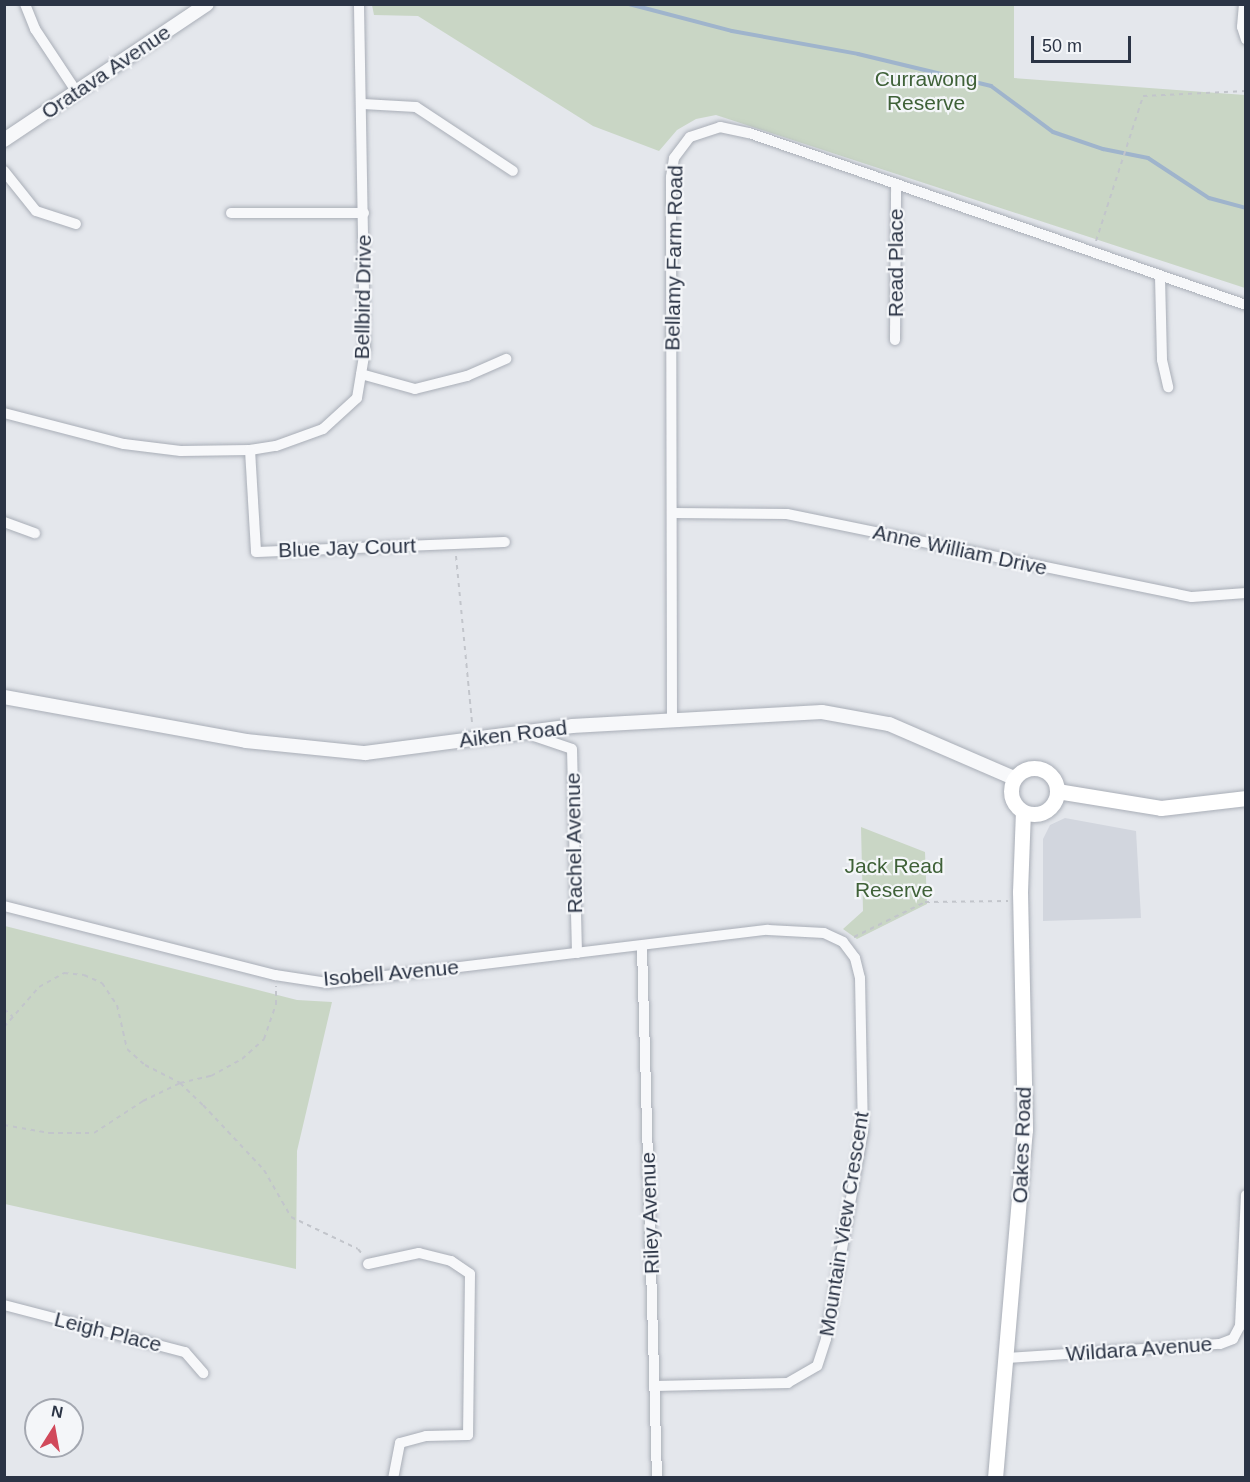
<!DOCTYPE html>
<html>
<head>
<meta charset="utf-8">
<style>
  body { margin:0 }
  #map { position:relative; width:1250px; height:1482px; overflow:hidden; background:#e4e7ec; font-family:Arial,sans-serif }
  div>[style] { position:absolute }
  .built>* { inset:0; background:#d2d6de }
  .green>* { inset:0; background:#c9d6c5 }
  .stream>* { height:4px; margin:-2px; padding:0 2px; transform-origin:2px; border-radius:2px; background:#9fb4cc }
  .path>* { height:2px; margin-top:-1px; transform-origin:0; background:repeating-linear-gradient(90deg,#c2c5cb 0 4.5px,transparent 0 9px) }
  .roads { filter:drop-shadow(0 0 2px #a9aeb7) drop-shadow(0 0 2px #a9aeb7) }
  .minor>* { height:10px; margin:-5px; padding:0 5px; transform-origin:5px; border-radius:5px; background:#f7f8fa }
  .tertiary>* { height:14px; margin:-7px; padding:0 7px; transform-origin:7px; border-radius:7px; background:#f7f8fa }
  .secondary>* { height:15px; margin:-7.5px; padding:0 7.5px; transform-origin:7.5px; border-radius:7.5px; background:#fff }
  .secondary>.ring { margin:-7.5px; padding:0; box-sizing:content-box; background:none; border:15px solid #fff; border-radius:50% }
  span { translate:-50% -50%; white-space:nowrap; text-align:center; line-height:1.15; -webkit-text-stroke:4.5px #f4f6f9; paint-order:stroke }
  .street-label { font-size:21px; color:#2b3445 }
  .park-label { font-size:21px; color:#3f6138 }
  .frame { position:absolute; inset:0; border:6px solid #2b3445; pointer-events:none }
  .north { position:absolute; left:24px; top:1398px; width:60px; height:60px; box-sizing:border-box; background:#f4f6f9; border:2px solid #a4a8b1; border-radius:50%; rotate:11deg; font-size:16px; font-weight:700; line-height:24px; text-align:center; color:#2b3445 }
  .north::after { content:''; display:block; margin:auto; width:21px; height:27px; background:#d1495b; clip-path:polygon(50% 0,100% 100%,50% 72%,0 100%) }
  .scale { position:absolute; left:1031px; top:36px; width:100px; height:27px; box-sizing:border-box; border:3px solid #2b3445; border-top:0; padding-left:8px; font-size:18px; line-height:21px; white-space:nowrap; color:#2b3445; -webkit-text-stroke:4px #f4f6f9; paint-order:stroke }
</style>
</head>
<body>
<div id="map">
  <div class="built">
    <i style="clip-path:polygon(1065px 818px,1136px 831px,1141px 918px,1043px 921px,1043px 839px,1050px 825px)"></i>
  </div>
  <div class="green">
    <i style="clip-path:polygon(372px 5px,1014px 5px,1014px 78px,1245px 95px,1245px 288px,716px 115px,696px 119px,677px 130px,659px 151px,593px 126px,418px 16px,374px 15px)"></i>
    <i style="clip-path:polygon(861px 827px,925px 852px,927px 904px,857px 939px,843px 929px,863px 911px)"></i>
    <i style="clip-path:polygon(5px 926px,297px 1000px,332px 1002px,297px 1151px,296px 1269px,5px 1204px)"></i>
  </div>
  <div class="stream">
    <i style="left:629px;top:4px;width:106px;rotate:14.7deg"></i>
    <i style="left:732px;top:31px;width:128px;rotate:10.3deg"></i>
    <i style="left:858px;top:54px;width:137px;rotate:13.5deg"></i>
    <i style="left:991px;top:86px;width:77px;rotate:36.6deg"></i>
    <i style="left:1053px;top:132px;width:53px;rotate:18.8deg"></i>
    <i style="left:1103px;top:149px;width:46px;rotate:11.3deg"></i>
    <i style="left:1148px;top:158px;width:73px;rotate:33.3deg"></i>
    <i style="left:1209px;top:198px;width:38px;rotate:15deg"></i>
  </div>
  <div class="path">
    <i style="left:1096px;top:241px;width:152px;rotate:-72deg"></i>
    <i style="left:1143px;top:96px;width:103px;rotate:-2.8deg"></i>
    <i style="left:456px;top:556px;width:167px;rotate:84.5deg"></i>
    <i style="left:854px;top:937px;width:79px;rotate:-26.2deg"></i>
    <i style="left:925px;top:902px;width:83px;rotate:-0.7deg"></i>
    <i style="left:4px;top:1009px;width:11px;rotate:41deg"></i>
    <i style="left:4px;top:1027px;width:53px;rotate:-48.8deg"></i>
    <i style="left:39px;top:987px;width:29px;rotate:-29deg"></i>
    <i style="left:64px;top:973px;width:20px;rotate:6deg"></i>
    <i style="left:84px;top:975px;width:20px;rotate:24deg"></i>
    <i style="left:102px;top:983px;width:27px;rotate:56deg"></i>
    <i style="left:117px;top:1005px;width:45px;rotate:77.2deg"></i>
    <i style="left:127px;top:1049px;width:24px;rotate:42deg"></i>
    <i style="left:145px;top:1065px;width:39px;rotate:27deg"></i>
    <i style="left:180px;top:1083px;width:32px;rotate:44deg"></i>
    <i style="left:203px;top:1105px;width:89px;rotate:46.8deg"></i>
    <i style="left:264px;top:1170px;width:54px;rotate:60.1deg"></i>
    <i style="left:291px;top:1217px;width:74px;rotate:25.5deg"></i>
    <i style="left:358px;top:1249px;width:6px;rotate:51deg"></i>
    <i style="left:4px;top:1125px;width:46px;rotate:10.1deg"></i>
    <i style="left:49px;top:1133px;width:45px"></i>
    <i style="left:94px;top:1133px;width:59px;rotate:-33.1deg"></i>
    <i style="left:143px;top:1101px;width:41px;rotate:-25.9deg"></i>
    <i style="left:180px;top:1083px;width:32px;rotate:-13deg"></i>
    <i style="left:211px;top:1076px;width:35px;rotate:-29deg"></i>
    <i style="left:242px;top:1059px;width:30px;rotate:-42deg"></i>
    <i style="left:264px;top:1039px;width:36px;rotate:-71deg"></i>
    <i style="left:276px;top:1005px;width:19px;rotate:-90deg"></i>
  </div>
  <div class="roads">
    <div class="minor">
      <i style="left:25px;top:4px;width:27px;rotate:68deg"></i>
      <i style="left:35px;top:29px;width:74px;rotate:56.5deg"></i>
      <i style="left:1244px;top:4px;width:23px;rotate:95deg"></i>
      <i style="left:1242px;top:27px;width:13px;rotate:72deg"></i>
      <i style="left:363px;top:104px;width:53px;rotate:3.2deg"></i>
      <i style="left:416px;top:107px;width:116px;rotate:33.4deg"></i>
      <i style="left:4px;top:171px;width:51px;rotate:51.3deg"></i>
      <i style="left:36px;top:211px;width:42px;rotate:18deg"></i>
      <i style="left:231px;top:213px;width:133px"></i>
      <i style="left:1160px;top:277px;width:83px;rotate:88.6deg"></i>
      <i style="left:1162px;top:360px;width:28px;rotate:77deg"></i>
      <i style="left:895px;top:340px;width:154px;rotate:-89.6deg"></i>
      <i style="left:361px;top:374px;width:56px;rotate:15.5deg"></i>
      <i style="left:415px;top:389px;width:54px;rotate:-14deg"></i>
      <i style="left:467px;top:376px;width:43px;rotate:-23.6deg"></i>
      <i style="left:4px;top:413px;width:124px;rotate:14.5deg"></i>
      <i style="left:124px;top:444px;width:57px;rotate:7deg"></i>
      <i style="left:181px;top:451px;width:69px;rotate:-0.8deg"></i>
      <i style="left:250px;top:450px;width:26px;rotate:-9deg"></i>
      <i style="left:276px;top:446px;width:50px;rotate:-19.9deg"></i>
      <i style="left:323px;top:429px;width:46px;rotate:-42.4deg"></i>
      <i style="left:357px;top:398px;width:49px;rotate:-80.5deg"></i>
      <i style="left:365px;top:350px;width:346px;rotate:-91deg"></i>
      <i style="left:250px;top:450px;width:102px;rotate:86.6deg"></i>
      <i style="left:256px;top:552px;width:249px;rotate:-2.3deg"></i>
      <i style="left:673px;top:513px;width:114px;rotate:0.5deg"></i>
      <i style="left:787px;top:514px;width:413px;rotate:11.6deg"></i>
      <i style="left:1192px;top:597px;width:54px;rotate:-4.2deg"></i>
      <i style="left:4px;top:522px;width:33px;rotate:20deg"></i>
      <i style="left:672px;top:720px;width:543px;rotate:-90.11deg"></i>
      <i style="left:671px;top:177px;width:19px;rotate:-81deg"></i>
      <i style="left:674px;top:158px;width:26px;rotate:-53deg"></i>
      <i style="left:690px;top:137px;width:32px;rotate:-18deg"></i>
      <i style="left:720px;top:127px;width:30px;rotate:12deg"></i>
      <i style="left:749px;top:133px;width:526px;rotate:19.09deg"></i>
      <i style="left:528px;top:734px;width:46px;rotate:18.8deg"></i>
      <i style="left:572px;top:749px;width:204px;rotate:88.6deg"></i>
      <i style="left:4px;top:906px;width:280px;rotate:14.3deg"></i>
      <i style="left:275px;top:975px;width:53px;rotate:8.7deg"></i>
      <i style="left:327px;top:983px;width:444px;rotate:-6.9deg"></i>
      <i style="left:768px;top:930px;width:56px;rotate:3.1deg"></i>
      <i style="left:824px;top:933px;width:21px;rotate:25deg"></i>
      <i style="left:843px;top:942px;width:20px;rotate:53deg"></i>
      <i style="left:855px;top:958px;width:21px;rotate:76deg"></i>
      <i style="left:860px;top:978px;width:153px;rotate:88.9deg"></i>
      <i style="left:863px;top:1131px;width:211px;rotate:100.1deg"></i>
      <i style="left:826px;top:1339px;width:28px;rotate:108deg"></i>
      <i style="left:817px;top:1366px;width:34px;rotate:150deg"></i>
      <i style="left:788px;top:1383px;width:133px;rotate:178.7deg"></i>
      <i style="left:642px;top:948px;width:530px;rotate:88.38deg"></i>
      <i style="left:368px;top:1264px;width:52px;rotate:-12.2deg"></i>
      <i style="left:419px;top:1253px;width:33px;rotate:14deg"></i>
      <i style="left:451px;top:1261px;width:23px;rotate:34deg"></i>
      <i style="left:470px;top:1274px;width:161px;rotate:90.7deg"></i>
      <i style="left:468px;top:1435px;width:42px;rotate:178.6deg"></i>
      <i style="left:426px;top:1436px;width:27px;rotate:165deg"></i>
      <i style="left:400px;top:1443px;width:36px;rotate:101deg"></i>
      <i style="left:4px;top:1305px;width:187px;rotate:14.6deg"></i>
      <i style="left:185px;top:1352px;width:28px;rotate:49deg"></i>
      <i style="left:1007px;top:1358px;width:213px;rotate:-3.8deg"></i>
      <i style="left:1220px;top:1344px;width:14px;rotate:-21deg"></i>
      <i style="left:1233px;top:1339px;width:15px;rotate:-62deg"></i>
      <i style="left:1240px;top:1326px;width:131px;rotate:-87.4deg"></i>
    </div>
    <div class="tertiary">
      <i style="left:4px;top:140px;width:244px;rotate:-33.8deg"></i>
      <i style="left:4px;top:697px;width:246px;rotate:10.3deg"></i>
      <i style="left:246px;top:741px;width:120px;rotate:5.8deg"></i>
      <i style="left:365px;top:753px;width:209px;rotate:-7.4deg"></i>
      <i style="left:572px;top:726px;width:250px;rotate:-3.2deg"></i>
      <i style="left:822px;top:712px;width:68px;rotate:10.2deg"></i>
      <i style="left:889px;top:724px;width:136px;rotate:23.4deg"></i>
    </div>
    <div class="secondary">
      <i class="ring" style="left:1011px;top:768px;width:31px;height:31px"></i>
      <i style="left:1057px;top:791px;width:105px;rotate:9.3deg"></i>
      <i style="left:1161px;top:808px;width:86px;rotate:-6.7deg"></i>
      <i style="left:995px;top:1478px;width:349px;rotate:-85.1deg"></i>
      <i style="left:1025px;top:1130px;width:238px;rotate:-91.2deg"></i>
      <i style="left:1020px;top:892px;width:80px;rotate:-87.9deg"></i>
    </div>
  </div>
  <div class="street-label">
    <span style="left:106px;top:72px;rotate:-34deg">Oratava Avenue</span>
    <span style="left:674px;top:258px;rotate:-89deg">Bellamy Farm Road</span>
    <span style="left:896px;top:263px;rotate:-90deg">Read Place</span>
    <span style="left:363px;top:297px;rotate:-89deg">Bellbird Drive</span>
    <span style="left:347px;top:548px;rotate:-2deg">Blue Jay Court</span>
    <span style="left:960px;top:550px;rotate:12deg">Anne William Drive</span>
    <span style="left:513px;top:734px;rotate:-7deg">Aiken Road</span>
    <span style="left:574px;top:843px;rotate:-91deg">Rachel Avenue</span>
    <span style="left:391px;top:973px;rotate:-5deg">Isobell Avenue</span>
    <span style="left:1022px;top:1145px;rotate:-88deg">Oakes Road</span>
    <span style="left:650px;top:1213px;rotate:-92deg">Riley Avenue</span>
    <span style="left:844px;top:1224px;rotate:-81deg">Mountain View Crescent</span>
    <span style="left:108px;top:1332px;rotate:14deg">Leigh Place</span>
    <span style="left:1139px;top:1349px;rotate:-4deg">Wildara Avenue</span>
  </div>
  <div class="park-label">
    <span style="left:926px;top:91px">Currawong<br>Reserve</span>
    <span style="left:894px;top:878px">Jack Read<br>Reserve</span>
  </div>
  <div class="frame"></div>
  <div class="north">N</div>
  <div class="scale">50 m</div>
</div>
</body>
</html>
